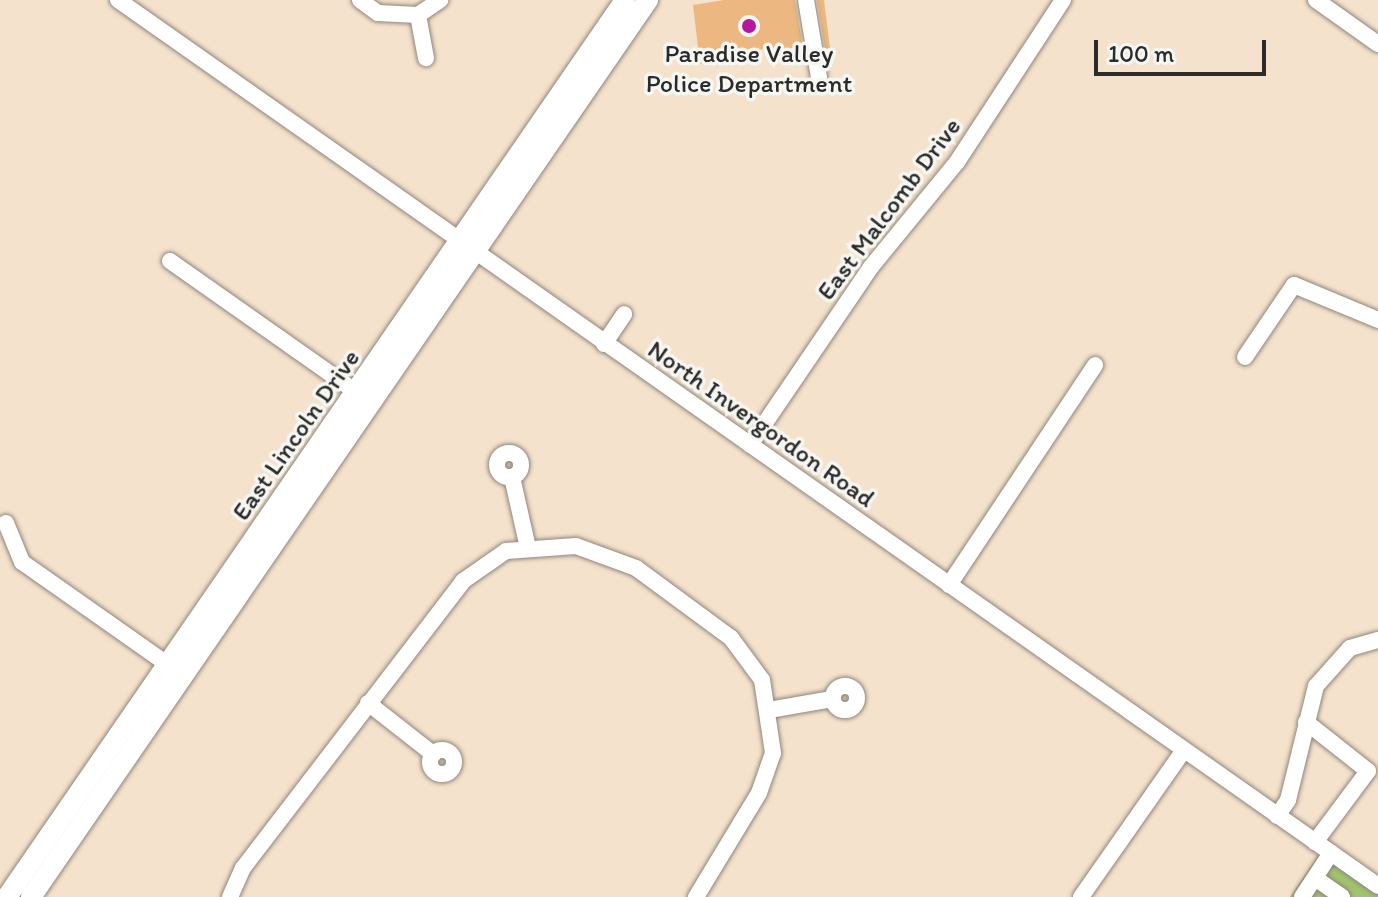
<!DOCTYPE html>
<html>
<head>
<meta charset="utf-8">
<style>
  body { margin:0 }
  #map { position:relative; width:1378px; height:897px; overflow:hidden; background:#f5e2cc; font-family:Itim,sans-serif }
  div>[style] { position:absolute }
  .green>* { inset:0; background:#a1c46e }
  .building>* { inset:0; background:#ecb781 }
  .roads { filter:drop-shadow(0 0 2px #90867c) drop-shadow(0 0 2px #90867c) }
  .minor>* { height:16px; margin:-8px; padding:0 8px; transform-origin:8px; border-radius:8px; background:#fff }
  .minor>.ring { margin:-8px; padding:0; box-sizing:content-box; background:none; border:16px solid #fff; border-radius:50% }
  .major>* { height:20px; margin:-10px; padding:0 10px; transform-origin:10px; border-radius:10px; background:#fff }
  .dots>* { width:22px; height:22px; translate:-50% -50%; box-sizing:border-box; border:4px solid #f6f6f2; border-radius:50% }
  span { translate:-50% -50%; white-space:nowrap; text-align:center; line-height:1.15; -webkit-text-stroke:7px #f6f6f2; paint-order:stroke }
  .poi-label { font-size:26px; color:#2b2b2b }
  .street-label { font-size:26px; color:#2b2b2b }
  .scale { position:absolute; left:1094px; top:40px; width:172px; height:36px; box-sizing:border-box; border:4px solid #2b2b2b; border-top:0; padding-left:10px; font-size:24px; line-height:28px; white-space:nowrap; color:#2b2b2b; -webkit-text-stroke:6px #f6f6f2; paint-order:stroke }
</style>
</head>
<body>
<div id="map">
  <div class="green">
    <i style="clip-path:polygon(1320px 853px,1378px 894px,1378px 897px,1290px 897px)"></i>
  </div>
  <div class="building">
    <i style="clip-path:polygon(724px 0,795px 0,803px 48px,742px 50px,743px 57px,700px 64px,693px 5px)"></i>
    <i style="clip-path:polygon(817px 0,824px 0,830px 48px,825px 49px)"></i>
  </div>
  <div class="roads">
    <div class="minor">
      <i style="left:118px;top:0;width:1540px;rotate:35.11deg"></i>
      <i style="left:360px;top:0;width:22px;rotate:36deg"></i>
      <i style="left:378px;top:13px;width:40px;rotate:2.9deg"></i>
      <i style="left:806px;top:0;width:79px;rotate:80.5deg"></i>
      <i style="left:1316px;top:0;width:76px;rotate:35.4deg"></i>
      <i style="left:418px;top:15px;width:44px;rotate:79.5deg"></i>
      <i style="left:418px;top:15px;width:27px;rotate:-34deg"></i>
      <i style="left:170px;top:261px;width:238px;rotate:35.1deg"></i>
      <i style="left:604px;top:344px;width:36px;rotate:-56deg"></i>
      <i style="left:1245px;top:357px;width:87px;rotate:-55.8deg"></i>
      <i style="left:1294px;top:285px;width:91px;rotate:22.6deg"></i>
      <i style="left:750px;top:445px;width:215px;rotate:-55.8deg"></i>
      <i style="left:871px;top:267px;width:136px;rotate:-50.7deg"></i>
      <i style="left:957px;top:162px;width:194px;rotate:-56.8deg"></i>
      <i class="ring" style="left:497px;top:453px;width:8px;height:8px"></i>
      <i style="left:512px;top:477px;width:73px;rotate:77.3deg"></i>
      <i style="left:6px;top:523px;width:42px;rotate:67.7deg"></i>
      <i style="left:22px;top:562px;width:189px;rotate:35.1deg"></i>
      <i style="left:949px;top:585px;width:264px;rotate:-56.4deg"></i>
      <i class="ring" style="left:833px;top:686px;width:8px;height:8px"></i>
      <i style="left:368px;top:703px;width:83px;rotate:38.1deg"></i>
      <i style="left:769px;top:710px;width:64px;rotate:-9.9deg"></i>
      <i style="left:1306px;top:722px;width:79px;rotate:38.3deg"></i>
      <i style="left:1368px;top:771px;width:89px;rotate:126.7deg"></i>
      <i class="ring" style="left:430px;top:750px;width:8px;height:8px"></i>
      <i style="left:1277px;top:816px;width:19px;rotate:-55deg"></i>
      <i style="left:1288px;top:800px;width:117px;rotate:-76.2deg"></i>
      <i style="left:1316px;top:686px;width:51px;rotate:-48.2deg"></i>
      <i style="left:1350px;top:648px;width:29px;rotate:-16deg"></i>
      <i style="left:1315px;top:878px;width:33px;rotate:35deg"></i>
      <i style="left:230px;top:897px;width:32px;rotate:-66deg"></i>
      <i style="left:243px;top:868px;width:362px;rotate:-52.5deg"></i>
      <i style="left:463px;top:581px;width:52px;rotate:-34.9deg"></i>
      <i style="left:506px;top:551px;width:70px;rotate:-4.1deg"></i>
      <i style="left:576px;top:546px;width:64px;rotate:20.1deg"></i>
      <i style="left:636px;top:568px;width:118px;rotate:36.4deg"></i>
      <i style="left:731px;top:638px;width:52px;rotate:53.6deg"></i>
      <i style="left:762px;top:680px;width:74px;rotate:81.4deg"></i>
      <i style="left:773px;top:753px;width:42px;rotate:109.3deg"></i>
      <i style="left:759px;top:793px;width:122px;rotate:121.2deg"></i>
      <i style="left:1081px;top:897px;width:179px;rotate:-55deg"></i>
      <i style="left:1302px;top:897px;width:53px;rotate:-56.6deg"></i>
    </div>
    <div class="major">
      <i style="left:7px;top:897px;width:1089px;rotate:-55.43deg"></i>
      <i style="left:31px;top:897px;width:1089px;rotate:-55.48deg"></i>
    </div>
  </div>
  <div class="dots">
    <i style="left:749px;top:26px;background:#b5179e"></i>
  </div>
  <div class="poi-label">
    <span style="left:749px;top:69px">Paradise Valley<br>Police Department</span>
  </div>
  <div class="street-label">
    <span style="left:889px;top:209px;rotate:-53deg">East Malcomb Drive</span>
    <span style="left:761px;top:424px;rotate:35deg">North Invergordon Road</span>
    <span style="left:296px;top:435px;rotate:-55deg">East Lincoln Drive</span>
  </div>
  <div class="scale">100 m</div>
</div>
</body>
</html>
